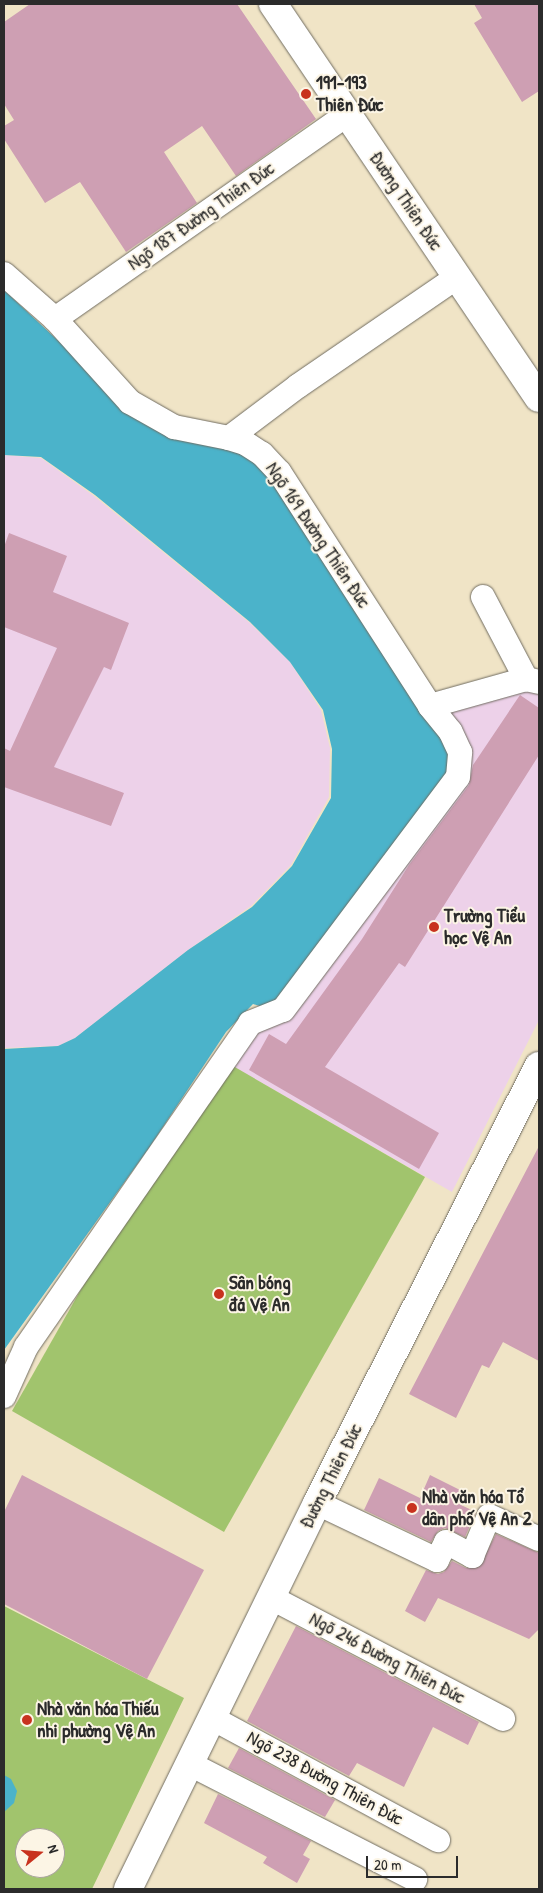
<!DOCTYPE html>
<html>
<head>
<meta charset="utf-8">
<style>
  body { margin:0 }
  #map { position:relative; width:543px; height:1893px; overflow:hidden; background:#f0e4c6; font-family:"Patrick Hand",sans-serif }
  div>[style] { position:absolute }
  .built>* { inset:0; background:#edd1e9 }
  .green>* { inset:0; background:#a1c46d }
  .water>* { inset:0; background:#4bb3ca }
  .building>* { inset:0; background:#ce9fb3 }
  .roads { filter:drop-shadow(0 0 1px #706c61) drop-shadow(0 0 1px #706c61) }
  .minor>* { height:24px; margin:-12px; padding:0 12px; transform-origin:12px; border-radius:12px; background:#fff }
  .secondary>* { height:28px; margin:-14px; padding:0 14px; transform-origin:14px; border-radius:14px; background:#fff }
  .dots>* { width:14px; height:14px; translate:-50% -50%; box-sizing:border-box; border:2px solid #fcf5e5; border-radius:50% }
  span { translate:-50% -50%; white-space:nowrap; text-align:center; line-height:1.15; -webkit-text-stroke:4px #fcf5e5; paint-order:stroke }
  .poi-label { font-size:19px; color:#2b2b2b; font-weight:700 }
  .left { translate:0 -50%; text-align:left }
  .street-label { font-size:19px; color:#2b2b2b }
  .frame { position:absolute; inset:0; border:5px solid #2b2b2b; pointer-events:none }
  .north { position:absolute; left:15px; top:1828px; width:50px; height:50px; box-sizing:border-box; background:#fcf5e5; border:1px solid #a8a49b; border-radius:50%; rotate:73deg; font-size:14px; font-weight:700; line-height:20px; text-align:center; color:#2b2b2b }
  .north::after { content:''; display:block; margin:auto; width:18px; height:22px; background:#c8321e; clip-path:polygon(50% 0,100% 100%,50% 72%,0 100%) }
  .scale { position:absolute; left:366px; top:1856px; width:92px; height:22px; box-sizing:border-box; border:2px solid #2b2b2b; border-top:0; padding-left:6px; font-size:15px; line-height:18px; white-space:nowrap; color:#2b2b2b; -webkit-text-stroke:4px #fcf5e5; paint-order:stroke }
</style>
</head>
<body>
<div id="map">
  <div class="built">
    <i style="clip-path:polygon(4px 455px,41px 458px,94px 496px,250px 623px,290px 662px,321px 710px,330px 748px,329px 797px,291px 865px,251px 906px,188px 950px,75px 1038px,58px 1046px,4px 1048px)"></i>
    <i style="clip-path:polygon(527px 690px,539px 695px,539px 1020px,452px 1192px,225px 1062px,402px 834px,441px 709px)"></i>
  </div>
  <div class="green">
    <i style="clip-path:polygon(214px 1055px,425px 1177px,224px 1532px,12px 1411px)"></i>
    <i style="clip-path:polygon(evenodd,4px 1606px,184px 1698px,92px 1889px,4px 1889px,4px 1606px,25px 1838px,55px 1838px,55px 1868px,25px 1868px,25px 1838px)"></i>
  </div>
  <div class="water">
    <i style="clip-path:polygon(4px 290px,131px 409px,233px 445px,262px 467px,439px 720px,455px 772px,272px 1010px,253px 1004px,226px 1032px,149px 1148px,4px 1350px,4px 1049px,58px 1046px,75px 1038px,188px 950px,252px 907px,292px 866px,331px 798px,332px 749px,323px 710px,290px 662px,250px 622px,95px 495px,41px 457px,4px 455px)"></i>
    <i style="clip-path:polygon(4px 1775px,11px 1779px,17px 1791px,14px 1803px,4px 1812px)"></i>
  </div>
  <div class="building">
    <i style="clip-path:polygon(30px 4px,237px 4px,316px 119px,236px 176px,202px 126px,164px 152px,197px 203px,126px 252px,80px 182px,45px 203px,4px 139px,4px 126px,14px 120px,4px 104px,4px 22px)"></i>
    <i style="clip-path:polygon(474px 4px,539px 4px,539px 91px,522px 102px,474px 23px,482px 18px)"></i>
    <i style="clip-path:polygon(9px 533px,67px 556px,53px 592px,129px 623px,111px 670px,104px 667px,54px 767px,124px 793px,111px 826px,4px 787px,4px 748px,10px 751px,57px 648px,4px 627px,4px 547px)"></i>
    <i style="clip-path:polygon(520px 695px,539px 708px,539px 755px,405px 967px,399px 963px,325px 1067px,439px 1133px,419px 1169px,249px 1070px,269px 1034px,286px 1044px,362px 939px,409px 865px,469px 785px,473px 765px)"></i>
    <i style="clip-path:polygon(539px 1146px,539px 1361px,503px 1342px,489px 1368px,482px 1365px,456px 1418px,409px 1394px)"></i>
    <i style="clip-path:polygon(22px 1475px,204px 1570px,147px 1679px,4px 1604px,4px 1512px)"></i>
    <i style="clip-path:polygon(430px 1475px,466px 1493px,461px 1505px,476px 1512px,465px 1537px,445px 1528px,438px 1531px,431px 1542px,364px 1510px,379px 1478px,420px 1498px)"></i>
    <i style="clip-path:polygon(496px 1534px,539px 1553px,539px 1629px,529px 1639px,438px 1598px,425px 1622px,405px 1611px,426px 1570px,438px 1574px,444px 1572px,452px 1561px,466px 1568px,479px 1567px)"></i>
    <i style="clip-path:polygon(296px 1626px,479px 1722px,468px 1745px,433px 1727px,404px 1787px,357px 1763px,349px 1776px,247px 1721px)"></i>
    <i style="clip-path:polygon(239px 1748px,335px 1800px,325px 1817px,228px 1768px)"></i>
    <i style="clip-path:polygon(218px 1794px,311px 1841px,303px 1855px,310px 1859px,297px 1883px,263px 1863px,267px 1857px,204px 1823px)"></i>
  </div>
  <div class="roads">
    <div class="minor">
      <i style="left:4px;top:274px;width:68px;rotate:41.4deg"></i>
      <i style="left:55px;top:319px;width:112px;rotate:47.9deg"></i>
      <i style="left:130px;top:402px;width:51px;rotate:29.6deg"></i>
      <i style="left:174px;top:427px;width:56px;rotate:11.3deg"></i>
      <i style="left:55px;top:319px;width:358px;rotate:-35deg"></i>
      <i style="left:483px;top:597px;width:93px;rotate:62.3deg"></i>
      <i style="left:430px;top:706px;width:100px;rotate:-15.7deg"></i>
      <i style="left:526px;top:679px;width:13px;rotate:13deg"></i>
      <i style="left:4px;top:1396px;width:54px;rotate:-65.8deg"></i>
      <i style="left:26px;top:1347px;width:394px;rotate:-55.3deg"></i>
      <i style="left:250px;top:1023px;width:35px;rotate:-22deg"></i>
      <i style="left:283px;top:1010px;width:291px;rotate:-53.1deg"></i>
      <i style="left:458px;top:777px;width:25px;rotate:-85deg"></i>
      <i style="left:460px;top:752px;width:23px;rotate:-115deg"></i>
      <i style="left:450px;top:731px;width:32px;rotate:-129deg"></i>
      <i style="left:430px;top:706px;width:278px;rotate:-122.8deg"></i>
      <i style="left:279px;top:472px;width:25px;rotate:-133deg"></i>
      <i style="left:262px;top:454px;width:20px;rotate:-147deg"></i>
      <i style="left:245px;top:443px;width:17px;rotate:-163deg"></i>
      <i style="left:229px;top:438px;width:86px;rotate:-37deg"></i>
      <i style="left:298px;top:386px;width:193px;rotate:-34.4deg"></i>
      <i style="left:317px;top:1503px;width:133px;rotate:25.4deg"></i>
      <i style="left:437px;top:1560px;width:20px;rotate:-63deg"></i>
      <i style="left:446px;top:1542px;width:30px;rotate:28deg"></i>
      <i style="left:472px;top:1556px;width:43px;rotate:-67deg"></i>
      <i style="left:489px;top:1516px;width:55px;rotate:24.7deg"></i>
      <i style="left:270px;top:1597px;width:263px;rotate:27.6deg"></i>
      <i style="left:212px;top:1718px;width:257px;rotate:28.4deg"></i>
      <i style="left:190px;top:1764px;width:253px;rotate:27.1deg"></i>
    </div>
    <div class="secondary">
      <i style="left:273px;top:4px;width:475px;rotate:56deg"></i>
      <i style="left:128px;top:1889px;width:430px;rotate:-63.9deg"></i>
      <i style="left:317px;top:1503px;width:490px;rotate:-63.1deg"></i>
    </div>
  </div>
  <div class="dots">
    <i style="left:306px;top:94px;background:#c8321e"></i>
    <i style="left:434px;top:927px;background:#c8321e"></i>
    <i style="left:219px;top:1294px;background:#c8321e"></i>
    <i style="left:412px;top:1508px;background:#c8321e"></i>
    <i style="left:27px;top:1720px;background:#c8321e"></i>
  </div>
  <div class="poi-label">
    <span class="left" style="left:316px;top:94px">191-193<br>Thiên Đức</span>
    <span class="left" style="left:444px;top:927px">Trường Tiểu<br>học Vệ An</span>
    <span class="left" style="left:229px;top:1294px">Sân bóng<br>đá Vệ An</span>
    <span class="left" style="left:422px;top:1508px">Nhà văn hóa Tổ<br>dân phố Vệ An 2</span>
    <span class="left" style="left:37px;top:1720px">Nhà văn hóa Thiếu<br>nhi phường Vệ An</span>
  </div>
  <div class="street-label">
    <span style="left:406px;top:201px;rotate:56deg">Đường Thiên Đức</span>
    <span style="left:201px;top:216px;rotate:-35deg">Ngõ 187 Đường Thiên Đức</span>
    <span style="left:318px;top:535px;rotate:56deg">Ngõ 169 Đường Thiên Đức</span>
    <span style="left:331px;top:1476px;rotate:-63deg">Đường Thiên Đức</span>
    <span style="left:387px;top:1658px;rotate:28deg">Ngõ 246 Đường Thiên Đức</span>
    <span style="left:325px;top:1778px;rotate:29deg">Ngõ 238 Đường Thiên Đức</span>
  </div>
  <div class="frame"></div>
  <div class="north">N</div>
  <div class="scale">20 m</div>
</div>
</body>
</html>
